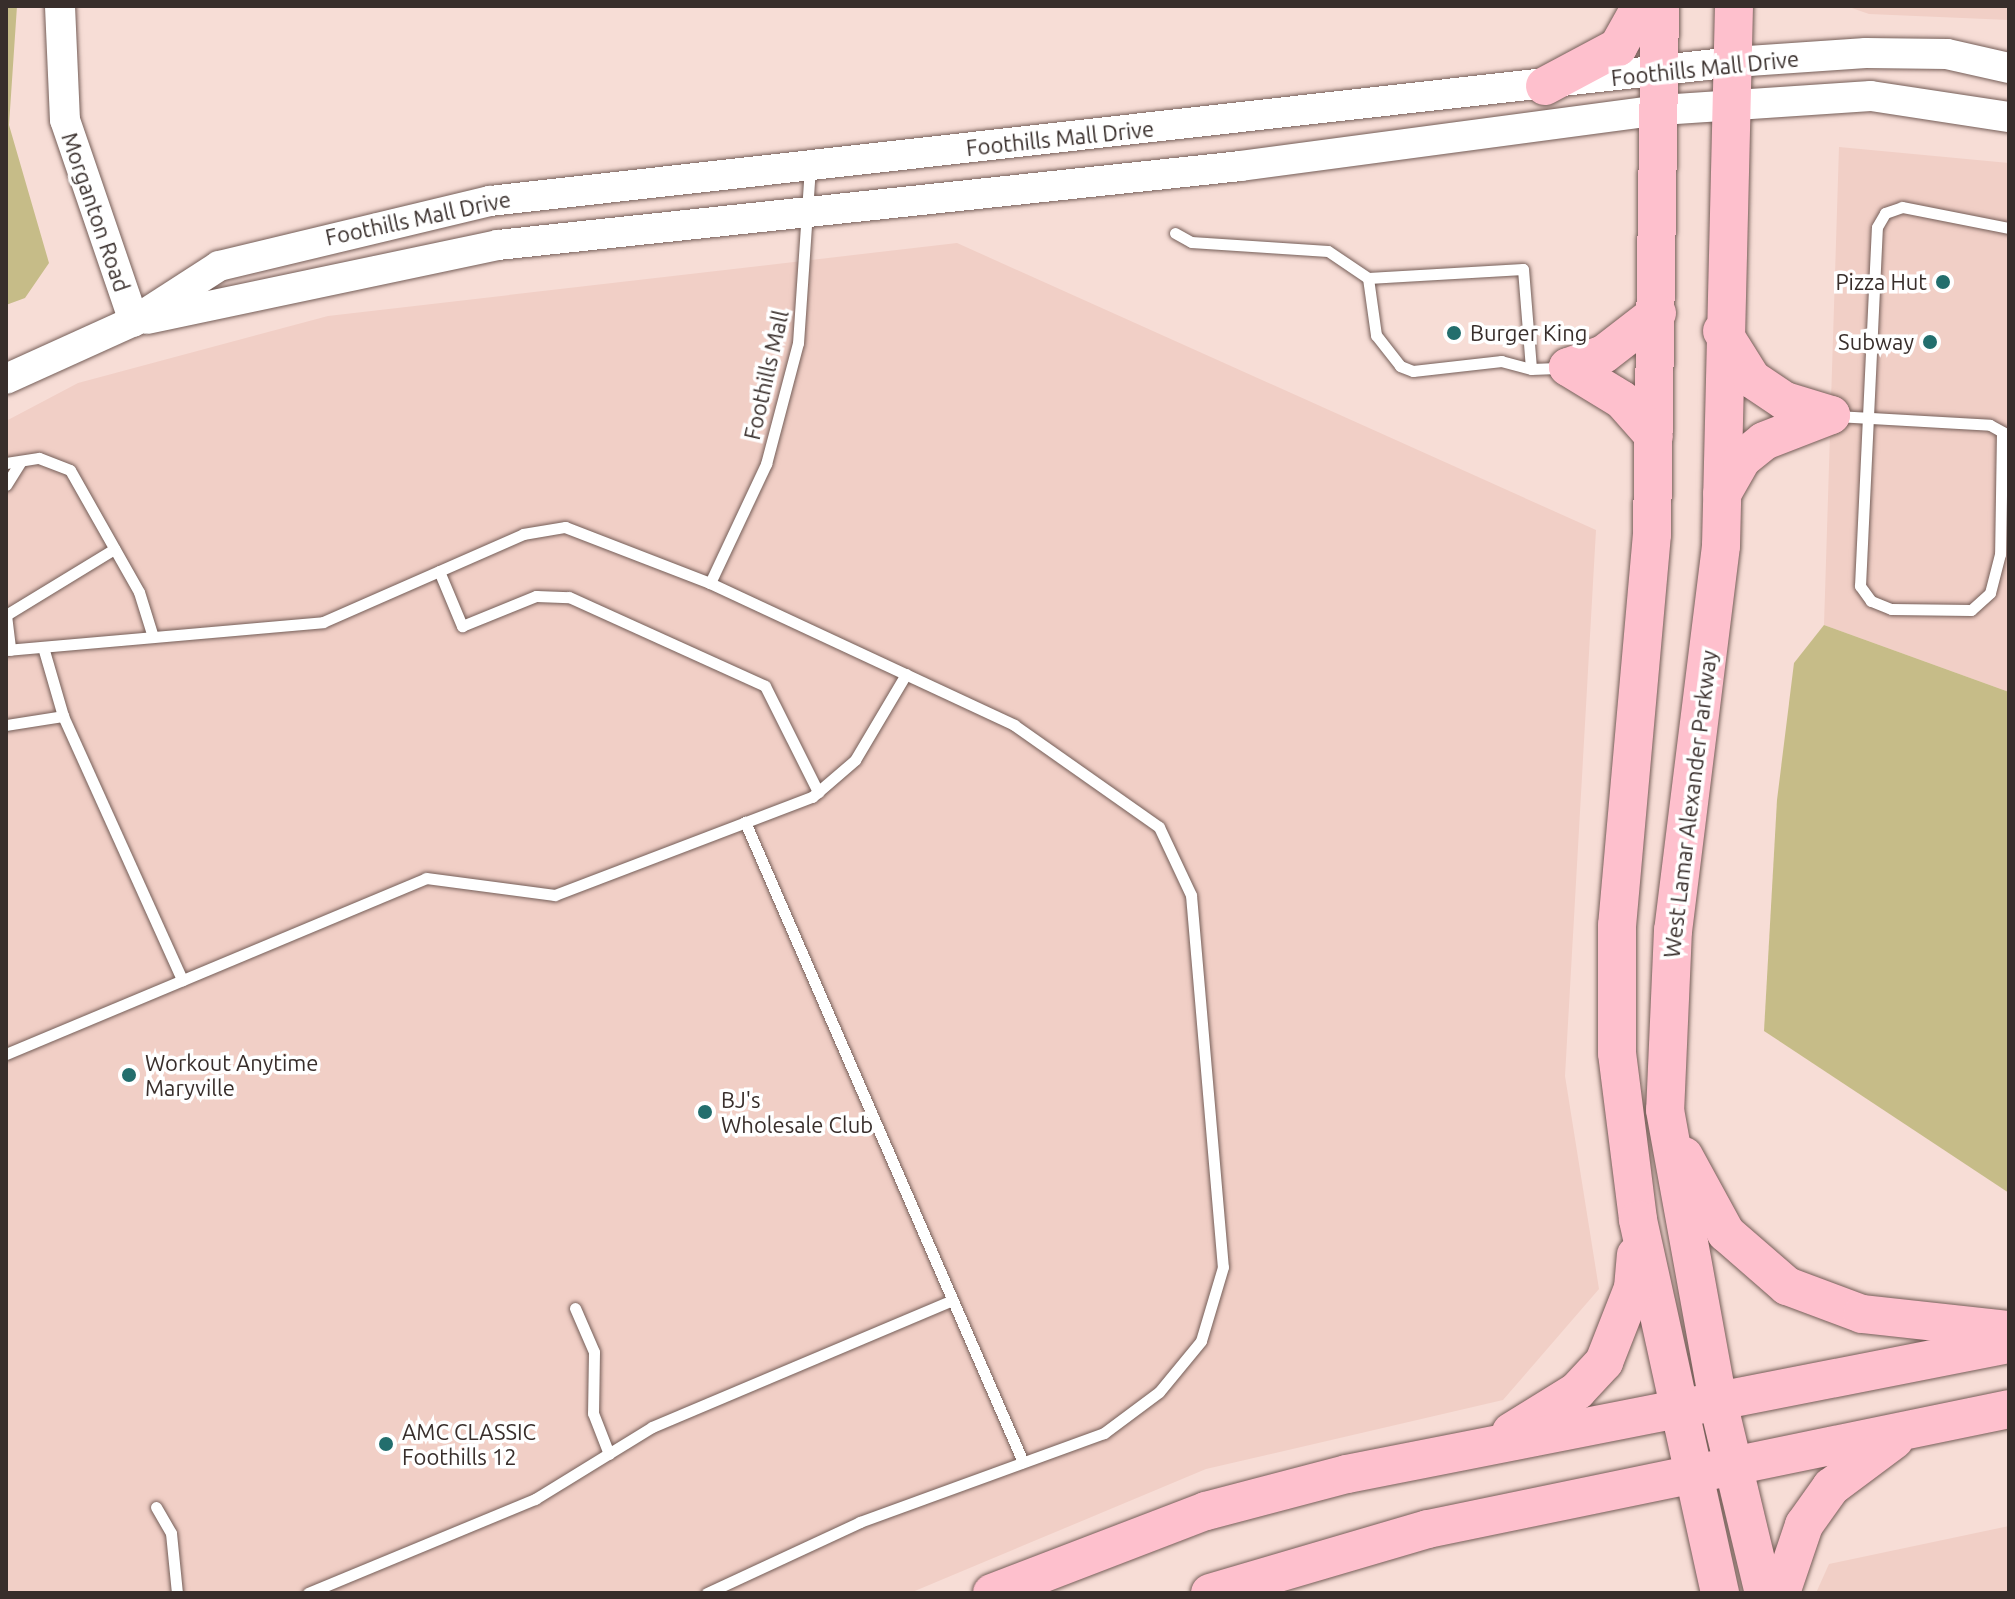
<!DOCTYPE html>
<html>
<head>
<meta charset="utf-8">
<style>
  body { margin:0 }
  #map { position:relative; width:2015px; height:1599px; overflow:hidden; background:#f7ddd6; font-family:Ubuntu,sans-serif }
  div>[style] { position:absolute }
  .built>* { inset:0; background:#f1cfc6 }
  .green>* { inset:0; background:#c6bc88 }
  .roads { filter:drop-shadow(0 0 2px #755e58) drop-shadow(0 0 2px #755e58) }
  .lane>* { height:11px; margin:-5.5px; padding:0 5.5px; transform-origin:5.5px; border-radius:5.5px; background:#fff }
  .secondary>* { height:30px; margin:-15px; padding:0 15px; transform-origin:15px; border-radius:15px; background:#fff }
  .highway>* { height:38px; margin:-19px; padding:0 19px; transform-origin:19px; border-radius:19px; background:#fec0cd }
  .dots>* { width:22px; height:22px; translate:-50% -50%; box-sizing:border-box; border:4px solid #fff; border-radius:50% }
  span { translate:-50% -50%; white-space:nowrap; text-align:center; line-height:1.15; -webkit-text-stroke:7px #fff; paint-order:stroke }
  .street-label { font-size:22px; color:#382e2b }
  .poi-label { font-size:22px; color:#382e2b }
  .right { translate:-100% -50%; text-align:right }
  .left { translate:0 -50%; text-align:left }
  .frame { position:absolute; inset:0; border:8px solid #382e2b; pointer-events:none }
</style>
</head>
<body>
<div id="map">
  <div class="built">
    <i style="clip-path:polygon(1846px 6px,2009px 6px,2009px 20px,1869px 14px)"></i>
    <i style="clip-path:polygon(1839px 147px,2009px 163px,2009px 692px,1824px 625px)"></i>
    <i style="clip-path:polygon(957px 243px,1596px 530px,1565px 1076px,1599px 1289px,1503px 1400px,1206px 1469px,910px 1593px,6px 1593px,6px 421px,78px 383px,328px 316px)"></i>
    <i style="clip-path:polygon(2009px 1526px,2009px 1593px,1816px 1593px,1829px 1564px)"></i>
  </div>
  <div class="green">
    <i style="clip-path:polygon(6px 6px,17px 6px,9px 125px,49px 263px,25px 298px,6px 305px)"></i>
    <i style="clip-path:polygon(1824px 625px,2009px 692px,2009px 1193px,1764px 1031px,1777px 800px,1794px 663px)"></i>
  </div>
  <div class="roads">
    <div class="lane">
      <i style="left:1175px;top:233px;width:18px;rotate:29deg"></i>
      <i style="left:1191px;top:242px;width:137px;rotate:3.8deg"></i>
      <i style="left:1328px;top:251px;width:48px;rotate:34deg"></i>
      <i style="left:1368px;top:278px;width:155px;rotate:-3.3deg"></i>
      <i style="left:1523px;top:269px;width:100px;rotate:85.4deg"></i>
      <i style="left:1531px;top:369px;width:33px;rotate:-2deg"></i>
      <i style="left:1368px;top:278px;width:58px;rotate:82deg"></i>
      <i style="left:1376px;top:335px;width:39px;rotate:52deg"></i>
      <i style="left:1400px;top:366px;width:14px;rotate:21deg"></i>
      <i style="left:1413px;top:371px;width:89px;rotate:-6.5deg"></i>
      <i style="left:1501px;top:361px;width:31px;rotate:15deg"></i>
      <i style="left:1836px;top:416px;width:154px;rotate:3.3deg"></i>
      <i style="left:1990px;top:425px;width:21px;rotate:29deg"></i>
      <i style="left:2002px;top:432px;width:122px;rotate:90.9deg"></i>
      <i style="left:2000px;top:554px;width:40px;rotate:104.4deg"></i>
      <i style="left:1990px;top:593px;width:25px;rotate:138deg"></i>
      <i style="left:1971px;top:610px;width:80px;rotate:-179.3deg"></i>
      <i style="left:1891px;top:609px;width:22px;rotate:-158deg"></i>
      <i style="left:1871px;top:601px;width:19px;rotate:-126deg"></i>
      <i style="left:1860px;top:586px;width:359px;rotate:-87.3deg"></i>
      <i style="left:1877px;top:227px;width:16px;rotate:-60deg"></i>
      <i style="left:1885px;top:213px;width:18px;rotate:-19deg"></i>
      <i style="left:1902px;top:207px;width:109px;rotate:11.1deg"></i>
      <i style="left:6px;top:463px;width:33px;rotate:-9deg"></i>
      <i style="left:39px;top:458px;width:33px;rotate:21deg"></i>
      <i style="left:70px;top:470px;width:140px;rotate:60.5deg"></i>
      <i style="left:139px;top:592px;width:47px;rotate:72.7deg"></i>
      <i style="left:6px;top:485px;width:28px;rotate:-58deg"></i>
      <i style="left:439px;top:571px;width:60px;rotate:67.3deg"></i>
      <i style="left:462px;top:626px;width:80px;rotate:-22.1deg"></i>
      <i style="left:536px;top:596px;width:33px;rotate:2deg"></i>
      <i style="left:569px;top:597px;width:215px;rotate:24.4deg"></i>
      <i style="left:765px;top:686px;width:119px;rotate:63.4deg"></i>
      <i style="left:710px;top:583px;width:132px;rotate:-64.8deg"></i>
      <i style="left:766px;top:464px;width:125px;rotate:-75.2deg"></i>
      <i style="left:798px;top:343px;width:178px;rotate:-86.1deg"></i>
      <i style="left:6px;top:615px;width:127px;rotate:-31.4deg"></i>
      <i style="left:6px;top:615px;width:35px;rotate:83deg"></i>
      <i style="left:43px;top:647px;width:72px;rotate:73.8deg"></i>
      <i style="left:63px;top:716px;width:290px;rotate:65.7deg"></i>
      <i style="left:6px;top:650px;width:318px;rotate:-5deg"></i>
      <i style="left:323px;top:622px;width:219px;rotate:-23.7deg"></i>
      <i style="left:523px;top:534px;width:43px;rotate:-9.5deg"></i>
      <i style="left:565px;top:527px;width:155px;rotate:21.1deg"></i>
      <i style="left:710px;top:583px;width:336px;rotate:25deg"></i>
      <i style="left:1014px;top:725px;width:177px;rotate:35.1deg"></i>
      <i style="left:1159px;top:827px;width:75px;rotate:64.8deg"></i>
      <i style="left:1191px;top:895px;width:373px;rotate:85.1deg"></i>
      <i style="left:1223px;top:1267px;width:77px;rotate:106.6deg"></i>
      <i style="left:1201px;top:1341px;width:66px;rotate:129.5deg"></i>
      <i style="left:1159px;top:1392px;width:69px;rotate:143.3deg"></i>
      <i style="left:1104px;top:1433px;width:260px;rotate:160deg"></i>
      <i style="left:860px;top:1522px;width:169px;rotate:155.1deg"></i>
      <i style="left:6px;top:725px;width:58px;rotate:-9deg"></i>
      <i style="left:745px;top:822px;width:698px;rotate:66.52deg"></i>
      <i style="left:6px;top:1054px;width:455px;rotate:-22.7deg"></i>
      <i style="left:426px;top:878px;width:130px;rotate:7.5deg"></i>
      <i style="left:555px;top:895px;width:275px;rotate:-20.9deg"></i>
      <i style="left:812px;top:797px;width:57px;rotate:-40.7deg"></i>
      <i style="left:855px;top:760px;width:100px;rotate:-59.3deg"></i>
      <i style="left:575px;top:1308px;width:48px;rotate:66.6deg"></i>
      <i style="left:594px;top:1352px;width:61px;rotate:90.9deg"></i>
      <i style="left:593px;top:1413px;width:44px;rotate:68.7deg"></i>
      <i style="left:156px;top:1507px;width:30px;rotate:60deg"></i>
      <i style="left:171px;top:1533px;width:60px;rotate:84.3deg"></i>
      <i style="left:308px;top:1593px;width:246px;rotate:-22.5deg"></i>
      <i style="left:535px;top:1499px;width:137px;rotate:-31.6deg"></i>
      <i style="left:652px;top:1427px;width:326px;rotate:-22.9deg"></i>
    </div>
    <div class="secondary">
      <i style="left:60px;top:6px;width:114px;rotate:87.5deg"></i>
      <i style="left:65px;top:120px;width:213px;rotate:71.1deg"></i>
      <i style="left:147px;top:319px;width:359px;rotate:-11.9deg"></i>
      <i style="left:498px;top:245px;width:747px;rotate:-6.07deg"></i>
      <i style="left:1241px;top:166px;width:424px;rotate:-7.6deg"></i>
      <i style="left:1661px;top:110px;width:210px;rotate:-3.8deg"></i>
      <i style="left:1871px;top:96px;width:140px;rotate:8.7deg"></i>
      <i style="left:6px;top:379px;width:141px;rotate:-24.4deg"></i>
      <i style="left:134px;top:321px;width:101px;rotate:-32.9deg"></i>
      <i style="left:219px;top:266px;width:279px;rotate:-13.5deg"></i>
      <i style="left:490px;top:201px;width:1252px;rotate:-6.38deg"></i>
      <i style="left:1734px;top:62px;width:132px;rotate:-3.9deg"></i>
      <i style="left:1866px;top:53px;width:81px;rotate:0.7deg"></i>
      <i style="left:1947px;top:54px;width:64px;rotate:12.7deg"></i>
    </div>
    <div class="highway">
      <i style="left:1660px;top:6px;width:528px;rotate:90.87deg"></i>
      <i style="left:1652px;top:534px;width:393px;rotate:95.1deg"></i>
      <i style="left:1617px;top:925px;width:128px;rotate:90deg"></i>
      <i style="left:1617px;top:1053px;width:168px;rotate:82.8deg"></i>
      <i style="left:1638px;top:1220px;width:382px;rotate:77.6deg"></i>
      <i style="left:1734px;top:6px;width:540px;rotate:91.38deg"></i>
      <i style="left:1721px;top:546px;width:387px;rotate:97.1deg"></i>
      <i style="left:1673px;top:930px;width:180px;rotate:92.5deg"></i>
      <i style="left:1665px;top:1110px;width:297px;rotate:79.7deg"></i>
      <i style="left:1718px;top:1402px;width:196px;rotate:76.5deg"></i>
      <i style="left:1545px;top:86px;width:83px;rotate:-28.1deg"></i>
      <i style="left:1618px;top:47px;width:47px;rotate:-60.7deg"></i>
      <i style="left:1722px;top:331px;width:57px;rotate:58deg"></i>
      <i style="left:1752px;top:379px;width:40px;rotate:34deg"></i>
      <i style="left:1785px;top:401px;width:48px;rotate:16.9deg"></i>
      <i style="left:1568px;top:367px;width:63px;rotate:31.4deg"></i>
      <i style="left:1622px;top:400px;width:48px;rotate:48.4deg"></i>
      <i style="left:1568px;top:367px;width:38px;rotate:-20deg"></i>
      <i style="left:1604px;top:354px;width:67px;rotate:-37.7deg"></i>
      <i style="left:1722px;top:494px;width:40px;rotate:-60.3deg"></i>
      <i style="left:1742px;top:459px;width:28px;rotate:-39deg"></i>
      <i style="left:1764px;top:441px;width:72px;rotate:-21.2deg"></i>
      <i style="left:1684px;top:1156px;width:88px;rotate:61.4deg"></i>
      <i style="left:1726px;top:1233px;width:81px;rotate:41deg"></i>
      <i style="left:1787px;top:1286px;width:80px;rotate:20.5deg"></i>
      <i style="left:1862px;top:1314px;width:148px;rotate:6.2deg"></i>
      <i style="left:1511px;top:1432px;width:78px;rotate:-31.8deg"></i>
      <i style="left:1577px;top:1391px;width:40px;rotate:-47deg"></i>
      <i style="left:1604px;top:1362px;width:79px;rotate:-68.6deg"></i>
      <i style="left:1633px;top:1288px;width:33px;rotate:-85deg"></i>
      <i style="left:992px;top:1593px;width:229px;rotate:-21deg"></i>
      <i style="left:1206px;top:1511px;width:146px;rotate:-14.7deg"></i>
      <i style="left:1347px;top:1474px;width:675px;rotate:-11.11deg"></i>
      <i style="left:1210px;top:1593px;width:227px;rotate:-16.4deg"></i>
      <i style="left:1428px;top:1529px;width:593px;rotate:-11.67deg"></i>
      <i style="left:1781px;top:1593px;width:72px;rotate:-71.3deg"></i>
      <i style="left:1804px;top:1525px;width:47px;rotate:-54.6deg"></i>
      <i style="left:1831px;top:1487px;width:79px;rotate:-36.7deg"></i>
    </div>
  </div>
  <div class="dots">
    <i style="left:1943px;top:282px;background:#236e6d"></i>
    <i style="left:1454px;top:333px;background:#236e6d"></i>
    <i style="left:1930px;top:342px;background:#236e6d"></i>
    <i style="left:129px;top:1075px;background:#236e6d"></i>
    <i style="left:705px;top:1112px;background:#236e6d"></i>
    <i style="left:386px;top:1444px;background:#236e6d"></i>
  </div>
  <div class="street-label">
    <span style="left:1705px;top:68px;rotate:-6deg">Foothills Mall Drive</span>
    <span style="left:1060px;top:138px;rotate:-6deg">Foothills Mall Drive</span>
    <span style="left:96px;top:212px;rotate:71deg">Morganton Road</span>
    <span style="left:418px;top:218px;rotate:-12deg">Foothills Mall Drive</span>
    <span style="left:766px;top:375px;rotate:-77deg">Foothills Mall</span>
    <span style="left:1690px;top:804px;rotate:-83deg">West Lamar Alexander Parkway</span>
  </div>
  <div class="poi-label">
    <span class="right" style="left:1927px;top:282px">Pizza Hut</span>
    <span class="left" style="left:1470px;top:333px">Burger King</span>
    <span class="right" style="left:1914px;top:342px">Subway</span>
    <span class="left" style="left:145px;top:1075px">Workout Anytime<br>Maryville</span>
    <span class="left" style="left:721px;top:1112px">BJ's<br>Wholesale Club</span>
    <span class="left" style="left:402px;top:1444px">AMC CLASSIC<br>Foothills 12</span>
  </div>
  <div class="frame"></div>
</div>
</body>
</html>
